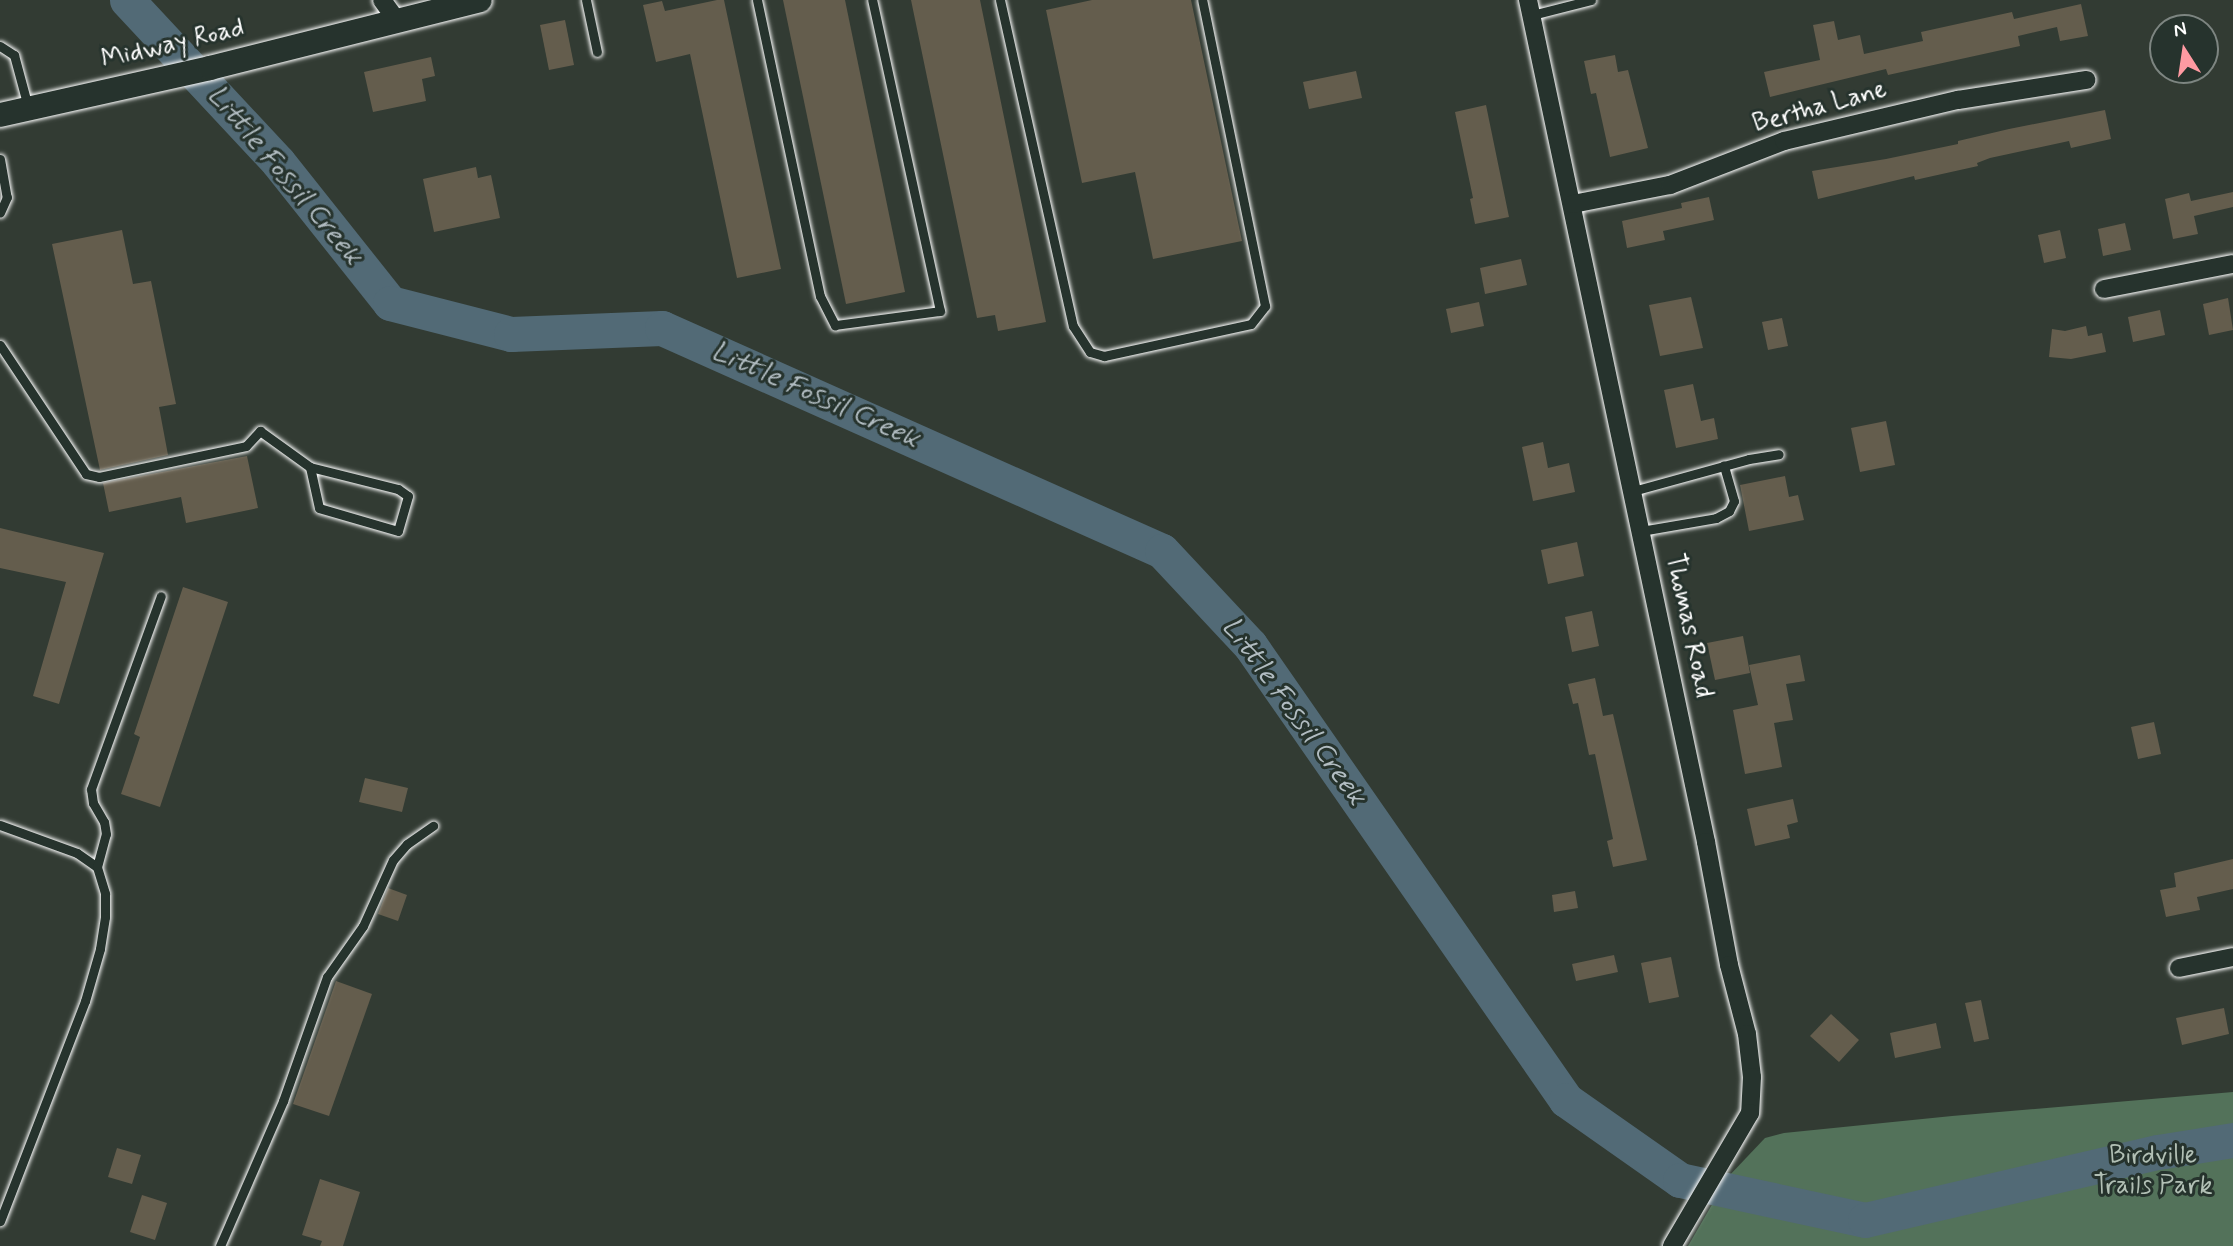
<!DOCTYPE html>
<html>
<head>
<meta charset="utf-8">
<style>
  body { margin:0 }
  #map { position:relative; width:2233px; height:1246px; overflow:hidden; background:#323b33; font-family:Mynerve,sans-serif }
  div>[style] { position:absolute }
  .green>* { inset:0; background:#53725a }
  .river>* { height:35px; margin:-17.5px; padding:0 17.5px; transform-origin:17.5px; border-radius:17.5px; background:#526a76 }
  .building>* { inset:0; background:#645d4d }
  .roads { filter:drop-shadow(0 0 2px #fff) drop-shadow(0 0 2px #fff) }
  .lane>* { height:9px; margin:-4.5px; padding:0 4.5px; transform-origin:4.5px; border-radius:4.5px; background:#26332d }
  .street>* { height:18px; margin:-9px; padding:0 9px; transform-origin:9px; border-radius:9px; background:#26332d }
  .secondary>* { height:24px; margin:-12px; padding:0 12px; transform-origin:12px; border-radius:12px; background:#26332d }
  span { translate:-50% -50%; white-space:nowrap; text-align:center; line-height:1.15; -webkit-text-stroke:6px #26332d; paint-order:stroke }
  .street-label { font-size:26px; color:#fff }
  .park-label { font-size:26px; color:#b2c0b5 }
  .water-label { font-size:28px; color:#b1bcc1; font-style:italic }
  .north { position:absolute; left:2149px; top:14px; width:70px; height:70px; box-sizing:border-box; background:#26332d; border:2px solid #7d8581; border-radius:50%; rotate:348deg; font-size:19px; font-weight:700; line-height:28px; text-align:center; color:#fff }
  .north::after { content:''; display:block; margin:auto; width:24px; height:32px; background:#ff9aa2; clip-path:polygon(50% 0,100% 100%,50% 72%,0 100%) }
</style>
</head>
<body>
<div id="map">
  <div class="green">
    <i style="clip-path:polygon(2233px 1092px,2233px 1246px,1688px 1246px,1728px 1177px,1765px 1138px,1784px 1133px,1952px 1116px)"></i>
  </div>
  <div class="river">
    <i style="left:127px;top:0;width:221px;rotate:47deg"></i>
    <i style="left:278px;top:162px;width:180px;rotate:51.5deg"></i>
    <i style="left:390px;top:303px;width:125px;rotate:14.4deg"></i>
    <i style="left:511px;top:334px;width:151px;rotate:-2.3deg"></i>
    <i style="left:662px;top:328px;width:547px;rotate:24.04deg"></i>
    <i style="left:1162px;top:551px;width:129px;rotate:46.9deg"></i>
    <i style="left:1250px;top:645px;width:554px;rotate:55.22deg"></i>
    <i style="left:1566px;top:1100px;width:139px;rotate:35.1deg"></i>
    <i style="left:1680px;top:1180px;width:189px;rotate:12.2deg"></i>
    <i style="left:1865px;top:1220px;width:301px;rotate:-13.1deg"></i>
    <i style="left:2158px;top:1152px;width:76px;rotate:-9.1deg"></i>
  </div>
  <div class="building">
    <i style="clip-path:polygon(717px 0,724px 0,781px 269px,737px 278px,690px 54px,656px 62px,643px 5px,662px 1px,665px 11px)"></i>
    <i style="clip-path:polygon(783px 0,845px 0,905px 292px,846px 304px)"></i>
    <i style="clip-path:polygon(911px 0,980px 0,1046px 322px,998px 331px,995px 315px,977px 318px)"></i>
    <i style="clip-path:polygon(1092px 0,1191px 0,1242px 241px,1153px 259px,1135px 172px,1082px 183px,1046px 10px)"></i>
    <i style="clip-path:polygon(2081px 4px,2088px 36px,2060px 41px,2057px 27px,2018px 36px,2020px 46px,1888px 75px,1886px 69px,1770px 97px,1764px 72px,1820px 60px,1813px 25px,1834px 21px,1838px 40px,1860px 35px,1864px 54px,1923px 41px,1921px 32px,2012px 12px,2014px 19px)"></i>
    <i style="clip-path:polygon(565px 20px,574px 65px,549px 70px,540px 25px)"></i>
    <i style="clip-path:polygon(1615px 55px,1618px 72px,1628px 70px,1648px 148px,1610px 157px,1596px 93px,1591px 94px,1584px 61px)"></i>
    <i style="clip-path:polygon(431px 57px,435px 76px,422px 79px,426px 101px,373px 112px,364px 72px)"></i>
    <i style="clip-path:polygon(1356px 71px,1362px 98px,1309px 109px,1303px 82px)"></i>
    <i style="clip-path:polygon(1486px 105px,1509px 217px,1475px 224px,1470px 199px,1473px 198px,1455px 112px)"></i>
    <i style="clip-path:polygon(2105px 110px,2111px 139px,2071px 148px,2069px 141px,1990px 158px,1977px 163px,1978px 166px,1915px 180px,1914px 176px,1818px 199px,1812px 171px,1886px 159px,1958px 144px,1958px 141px,2009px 129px)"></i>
    <i style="clip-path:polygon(476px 167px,478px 178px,491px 175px,500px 218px,434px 232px,423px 179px)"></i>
    <i style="clip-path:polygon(2233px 192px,2233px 207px,2194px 216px,2198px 234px,2173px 239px,2165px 199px,2189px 193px,2191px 201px)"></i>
    <i style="clip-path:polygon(1709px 197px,1714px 220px,1663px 231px,1665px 240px,1627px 248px,1622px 221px,1682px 208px,1681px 203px)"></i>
    <i style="clip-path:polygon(2125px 223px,2131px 250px,2103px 256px,2098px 229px)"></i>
    <i style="clip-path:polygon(122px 230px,133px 284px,151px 281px,176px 404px,159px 407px,168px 455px,100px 470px,52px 244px)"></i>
    <i style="clip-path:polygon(2060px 230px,2066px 258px,2044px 263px,2038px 235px)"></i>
    <i style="clip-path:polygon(1521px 259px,1527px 285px,1485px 294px,1480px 268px)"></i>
    <i style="clip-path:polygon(1691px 297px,1703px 348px,1660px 356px,1649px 305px)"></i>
    <i style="clip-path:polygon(2228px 298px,2233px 330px,2209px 335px,2203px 304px)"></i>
    <i style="clip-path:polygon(1479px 302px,1484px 326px,1451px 333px,1446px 309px)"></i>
    <i style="clip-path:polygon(2160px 310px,2165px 335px,2133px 342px,2128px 317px)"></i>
    <i style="clip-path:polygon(1782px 318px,1788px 346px,1768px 350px,1762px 322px)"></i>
    <i style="clip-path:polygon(2086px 326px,2088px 336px,2102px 333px,2106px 352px,2071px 359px,2049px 357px,2052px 329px,2065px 331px)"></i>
    <i style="clip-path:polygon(1693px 384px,1701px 421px,1714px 418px,1718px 439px,1676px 448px,1664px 390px)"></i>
    <i style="clip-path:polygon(1886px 421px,1895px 465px,1860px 472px,1851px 428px)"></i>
    <i style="clip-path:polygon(1543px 442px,1548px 468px,1569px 463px,1575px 492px,1533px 501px,1522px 447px)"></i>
    <i style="clip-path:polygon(247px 456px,258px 508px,186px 523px,181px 497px,109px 512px,103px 483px)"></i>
    <i style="clip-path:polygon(1785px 476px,1789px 497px,1798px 495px,1804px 520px,1749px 531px,1740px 485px)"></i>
    <i style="clip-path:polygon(0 528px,104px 553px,59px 704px,33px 696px,66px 582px,0 568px)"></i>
    <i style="clip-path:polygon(1577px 542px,1584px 576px,1548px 584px,1541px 550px)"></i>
    <i style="clip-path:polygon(183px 587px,228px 602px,160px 807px,121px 794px,140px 737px,134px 734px)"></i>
    <i style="clip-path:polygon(1592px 611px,1599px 646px,1572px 652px,1565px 617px)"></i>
    <i style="clip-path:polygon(1743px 636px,1750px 673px,1715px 680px,1707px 643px)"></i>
    <i style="clip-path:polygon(1800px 655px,1805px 681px,1786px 684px,1793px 720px,1774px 723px,1782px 767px,1745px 774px,1733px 710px,1758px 705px,1749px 665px)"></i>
    <i style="clip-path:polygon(1595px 678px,1603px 716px,1613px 714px,1647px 860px,1613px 867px,1607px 841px,1613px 839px,1595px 754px,1589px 755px,1578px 703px,1573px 704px,1568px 684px)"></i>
    <i style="clip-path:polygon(2154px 722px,2161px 754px,2138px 759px,2131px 727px)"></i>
    <i style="clip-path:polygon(365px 778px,408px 788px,402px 812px,359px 802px)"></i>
    <i style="clip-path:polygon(1793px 799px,1798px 822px,1787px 825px,1790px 838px,1755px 846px,1747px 809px)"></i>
    <i style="clip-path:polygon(2233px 859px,2233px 889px,2197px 897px,2200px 910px,2166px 917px,2160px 890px,2176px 887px,2174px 873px)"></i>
    <i style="clip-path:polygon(388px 888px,407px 895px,398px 921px,378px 914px)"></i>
    <i style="clip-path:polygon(1575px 891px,1578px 908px,1554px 912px,1552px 895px)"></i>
    <i style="clip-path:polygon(1614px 955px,1618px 972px,1576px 981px,1572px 964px)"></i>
    <i style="clip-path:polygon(1671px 957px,1679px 997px,1649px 1003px,1641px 963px)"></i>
    <i style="clip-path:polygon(336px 981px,372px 994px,329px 1116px,293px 1104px)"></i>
    <i style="clip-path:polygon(1981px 1000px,1989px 1039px,1974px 1042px,1965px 1003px)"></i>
    <i style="clip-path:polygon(2224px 1008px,2229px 1034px,2182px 1045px,2176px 1018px)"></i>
    <i style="clip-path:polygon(1831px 1014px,1859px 1040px,1839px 1062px,1810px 1036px)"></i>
    <i style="clip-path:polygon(1936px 1023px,1941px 1048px,1895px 1058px,1890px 1033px)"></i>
    <i style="clip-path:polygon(117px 1148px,141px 1155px,132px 1184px,108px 1177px)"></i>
    <i style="clip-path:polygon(320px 1179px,360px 1192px,343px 1246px,320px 1246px,322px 1241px,302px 1235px)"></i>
    <i style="clip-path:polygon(142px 1195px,167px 1203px,155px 1240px,130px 1232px)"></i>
  </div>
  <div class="roads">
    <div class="lane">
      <i style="left:586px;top:0;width:53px;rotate:78.1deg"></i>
      <i style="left:757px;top:0;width:303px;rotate:78deg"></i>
      <i style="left:820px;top:296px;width:33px;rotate:63deg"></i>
      <i style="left:835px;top:325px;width:106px;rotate:-7.6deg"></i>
      <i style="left:940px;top:311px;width:318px;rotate:-102.3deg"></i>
      <i style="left:1000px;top:0;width:334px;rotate:77.4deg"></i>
      <i style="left:1073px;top:326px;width:31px;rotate:57deg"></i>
      <i style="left:1090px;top:352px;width:15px;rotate:16deg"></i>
      <i style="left:1104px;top:356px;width:150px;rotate:-12.3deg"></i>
      <i style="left:1251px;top:324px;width:23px;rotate:-52deg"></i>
      <i style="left:1265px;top:306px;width:312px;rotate:-101.6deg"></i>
      <i style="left:1532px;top:15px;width:61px;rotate:-14.3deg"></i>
      <i style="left:0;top:46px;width:17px;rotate:33deg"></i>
      <i style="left:14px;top:55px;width:54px;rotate:74.9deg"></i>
      <i style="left:0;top:159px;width:39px;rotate:80deg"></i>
      <i style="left:7px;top:197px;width:17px;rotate:114deg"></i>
      <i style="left:0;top:345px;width:155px;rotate:56.3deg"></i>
      <i style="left:86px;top:474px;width:13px;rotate:13deg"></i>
      <i style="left:99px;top:477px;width:150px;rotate:-11.9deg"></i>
      <i style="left:246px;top:446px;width:21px;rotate:-47deg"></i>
      <i style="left:260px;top:431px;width:62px;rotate:35.8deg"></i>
      <i style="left:310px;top:467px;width:91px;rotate:14deg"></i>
      <i style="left:398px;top:489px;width:12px;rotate:35deg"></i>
      <i style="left:408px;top:496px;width:36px;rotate:106deg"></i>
      <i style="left:398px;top:531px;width:82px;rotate:-163.8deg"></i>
      <i style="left:319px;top:508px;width:42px;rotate:-102.4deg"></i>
      <i style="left:1633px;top:491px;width:120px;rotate:-15.4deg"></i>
      <i style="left:1749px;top:459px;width:30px;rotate:-9deg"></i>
      <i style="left:1641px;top:531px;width:76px;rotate:-9.8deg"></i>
      <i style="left:1716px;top:518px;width:15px;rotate:-28deg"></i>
      <i style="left:1729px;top:511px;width:11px;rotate:-63deg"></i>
      <i style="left:1734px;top:501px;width:37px;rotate:-106deg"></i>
      <i style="left:0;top:825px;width:82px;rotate:20deg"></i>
      <i style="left:77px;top:853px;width:24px;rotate:35deg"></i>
      <i style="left:97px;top:867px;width:28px;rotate:73deg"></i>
      <i style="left:105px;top:894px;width:23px;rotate:90deg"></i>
      <i style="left:105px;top:917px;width:32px;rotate:99deg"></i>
      <i style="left:100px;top:949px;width:54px;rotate:106.1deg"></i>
      <i style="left:85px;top:1001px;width:236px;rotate:111.1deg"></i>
      <i style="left:97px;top:867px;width:34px;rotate:-75deg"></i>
      <i style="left:106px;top:834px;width:12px;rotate:-99deg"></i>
      <i style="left:104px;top:822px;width:22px;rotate:-120deg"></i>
      <i style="left:93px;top:803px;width:14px;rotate:-98deg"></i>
      <i style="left:91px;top:789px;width:205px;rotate:-70.1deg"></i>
      <i style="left:220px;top:1246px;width:158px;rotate:-66.5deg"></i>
      <i style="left:283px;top:1101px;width:132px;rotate:-70.5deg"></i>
      <i style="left:327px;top:977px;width:62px;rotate:-54.8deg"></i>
      <i style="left:363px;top:926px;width:72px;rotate:-65.6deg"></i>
      <i style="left:393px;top:860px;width:21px;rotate:-49deg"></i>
      <i style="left:407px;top:844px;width:32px;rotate:-35deg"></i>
    </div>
    <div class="street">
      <i style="left:382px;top:0;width:26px;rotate:54deg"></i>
      <i style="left:1528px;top:0;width:861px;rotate:78.06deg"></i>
      <i style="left:1706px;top:842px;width:125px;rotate:79.4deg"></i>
      <i style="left:1729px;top:965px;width:71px;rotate:75.4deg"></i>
      <i style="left:1747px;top:1034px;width:43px;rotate:83.4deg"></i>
      <i style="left:1752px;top:1077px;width:36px;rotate:93deg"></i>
      <i style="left:1750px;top:1113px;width:154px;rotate:120.4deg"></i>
      <i style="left:1573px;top:204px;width:99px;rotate:-11.1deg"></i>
      <i style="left:1670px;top:185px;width:122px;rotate:-21.1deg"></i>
      <i style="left:1784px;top:141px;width:179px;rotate:-13.3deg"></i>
      <i style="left:1958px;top:100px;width:130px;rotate:-8.9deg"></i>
      <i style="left:2104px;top:289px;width:131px;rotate:-11deg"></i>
      <i style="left:2179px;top:968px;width:55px;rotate:-11.5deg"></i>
    </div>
    <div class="secondary">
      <i style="left:0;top:115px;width:215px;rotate:-12.6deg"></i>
      <i style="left:210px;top:68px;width:278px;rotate:-14.1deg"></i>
    </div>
  </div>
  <div class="street-label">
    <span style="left:173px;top:45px;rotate:-13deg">Midway Road</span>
    <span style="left:1820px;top:108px;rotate:-15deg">Bertha Lane</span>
    <span style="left:1688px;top:626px;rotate:78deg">Thomas Road</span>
  </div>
  <div class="park-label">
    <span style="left:2153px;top:1172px">Birdville<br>Trails Park</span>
  </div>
  <div class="water-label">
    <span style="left:284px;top:176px;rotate:50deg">Little Fossil Creek</span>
    <span style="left:815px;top:396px;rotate:24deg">Little Fossil Creek</span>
    <span style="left:1293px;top:712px;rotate:54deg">Little Fossil Creek</span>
  </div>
  <div class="north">N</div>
</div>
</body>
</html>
